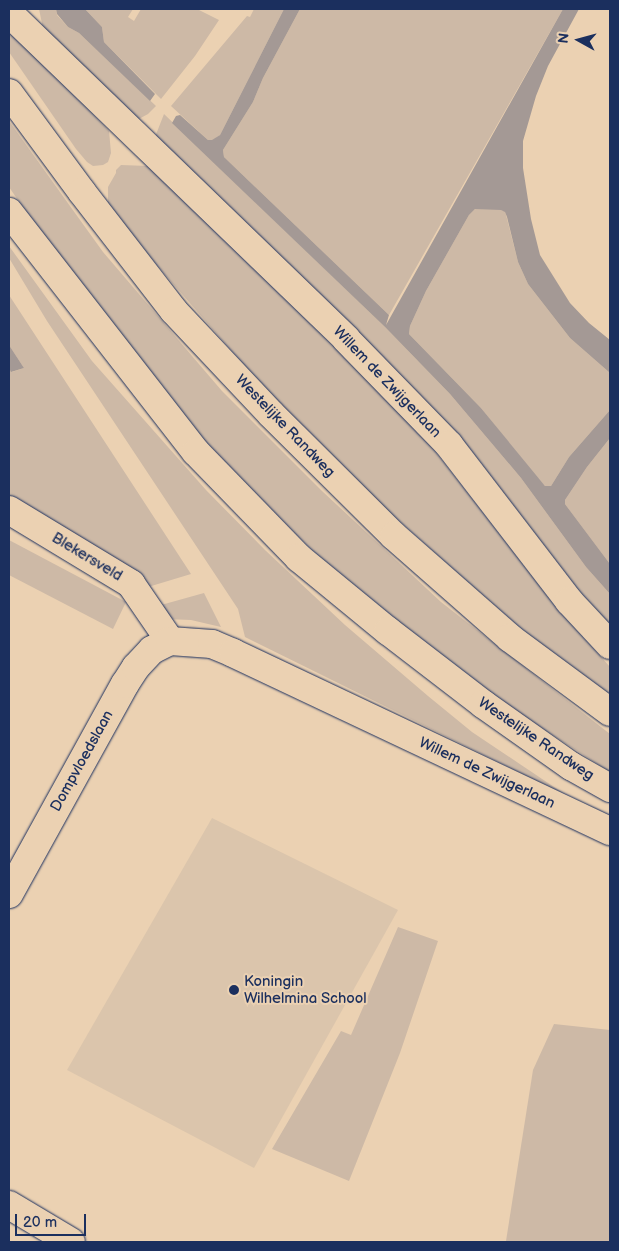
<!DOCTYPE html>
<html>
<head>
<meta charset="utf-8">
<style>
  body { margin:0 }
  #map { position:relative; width:619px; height:1251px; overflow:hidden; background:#ebd1b2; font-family:"Balsamiq Sans",sans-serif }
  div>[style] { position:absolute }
  .built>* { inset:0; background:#dbc5ac }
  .green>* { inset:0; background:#cdb9a6 }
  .water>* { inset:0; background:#a49995 }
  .roads { filter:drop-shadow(0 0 1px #1b2f5e) drop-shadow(0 0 1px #1b2f5e) }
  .minor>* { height:28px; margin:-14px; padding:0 14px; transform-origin:14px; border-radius:14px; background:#ebd1b2 }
  .major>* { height:28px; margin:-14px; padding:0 14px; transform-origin:14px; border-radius:14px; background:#ebd1b2 }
  .dots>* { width:14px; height:14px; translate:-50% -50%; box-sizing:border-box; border:2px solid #ebd1b2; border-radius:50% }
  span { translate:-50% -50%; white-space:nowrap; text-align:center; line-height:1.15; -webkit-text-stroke:4px #ebd1b2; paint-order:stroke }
  .street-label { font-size:15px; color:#1b2f5e }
  .poi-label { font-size:15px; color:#1b2f5e }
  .left { translate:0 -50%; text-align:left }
  .frame { position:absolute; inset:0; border:10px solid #1b2f5e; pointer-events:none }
  .north { position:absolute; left:554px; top:15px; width:50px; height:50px; -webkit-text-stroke:4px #ebd1b2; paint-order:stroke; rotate:277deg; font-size:14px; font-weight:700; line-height:20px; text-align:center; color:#1b2f5e }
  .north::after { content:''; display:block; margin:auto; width:18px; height:22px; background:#1b2f5e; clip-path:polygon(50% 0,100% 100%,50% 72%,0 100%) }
  .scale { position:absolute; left:15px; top:1214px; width:71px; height:22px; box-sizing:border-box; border:2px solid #1b2f5e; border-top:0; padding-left:6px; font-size:15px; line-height:18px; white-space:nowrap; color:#1b2f5e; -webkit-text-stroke:4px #ebd1b2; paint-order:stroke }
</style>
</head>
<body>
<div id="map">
  <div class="built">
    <i style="clip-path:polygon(212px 818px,398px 910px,254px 1168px,67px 1070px)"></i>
  </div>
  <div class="green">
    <i style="clip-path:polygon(39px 9px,56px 9px,57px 15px,68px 27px,79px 33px,156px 106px,148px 114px,137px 120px,44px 33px)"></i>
    <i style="clip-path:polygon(85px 9px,133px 9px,128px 17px,134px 21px,141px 9px,197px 9px,219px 20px,195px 56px,161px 99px,104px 42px,102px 27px)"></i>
    <i style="clip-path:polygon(254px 9px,284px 9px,220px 135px,212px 141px,208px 140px,171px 106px,247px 16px,250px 17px)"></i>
    <i style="clip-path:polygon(300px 9px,563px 9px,389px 315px,224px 157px,223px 150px,253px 102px,263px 78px)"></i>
    <i style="clip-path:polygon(9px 26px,109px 131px,111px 153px,108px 162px,103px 165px,93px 166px,87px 162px,76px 149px,9px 52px)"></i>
    <i style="clip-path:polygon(164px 114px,385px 327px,450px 394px,521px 478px,586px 567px,610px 594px,610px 634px,155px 137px)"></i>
    <i style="clip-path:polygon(9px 121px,103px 252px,222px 391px,322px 491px,441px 602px,610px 734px,610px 772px,495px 698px,334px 572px,212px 451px,68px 273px,9px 187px)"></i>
    <i style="clip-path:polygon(121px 165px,148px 166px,412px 422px,557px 607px,610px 667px,610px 697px,510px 620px,349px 476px,244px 365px,127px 231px,108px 203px,108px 187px,116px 173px,116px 170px)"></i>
    <i style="clip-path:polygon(494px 208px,505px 211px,518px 262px,528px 284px,570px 338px,610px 373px,610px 410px,569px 457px,551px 486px,545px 486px,535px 475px,481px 408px,409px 334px,410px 326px,426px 291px,469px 215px,475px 209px)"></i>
    <i style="clip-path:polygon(9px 246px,92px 361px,206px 490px,265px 550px,345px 625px,428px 696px,472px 732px,569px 797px,245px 637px,238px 609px,47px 321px,9px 258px)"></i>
    <i style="clip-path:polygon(9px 295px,191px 574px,148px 587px,9px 501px,9px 368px,12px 372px,24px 368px,9px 345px)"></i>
    <i style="clip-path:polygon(610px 438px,610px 564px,565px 504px,565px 500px,587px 467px)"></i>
    <i style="clip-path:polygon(9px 540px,126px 602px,113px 629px,9px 575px)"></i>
    <i style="clip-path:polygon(204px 593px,221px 627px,191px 620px,166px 619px,161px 605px)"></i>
    <i style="clip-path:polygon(398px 927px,438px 941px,400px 1053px,349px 1181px,272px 1149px,341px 1031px,351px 1035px)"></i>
    <i style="clip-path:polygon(554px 1024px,610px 1030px,610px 1242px,506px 1241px,533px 1070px)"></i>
  </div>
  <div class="water">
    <i style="clip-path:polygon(56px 9px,85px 9px,102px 27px,104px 42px,155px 94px,150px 101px,79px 33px,68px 27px,57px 14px)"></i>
    <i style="clip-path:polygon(284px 9px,300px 9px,263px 78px,253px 102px,223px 150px,224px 157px,389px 315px,386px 325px,563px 9px,579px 9px,548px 66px,536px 96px,523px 141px,523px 168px,531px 219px,540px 255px,570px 303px,589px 323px,610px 340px,610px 373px,570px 338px,528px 284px,518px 262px,507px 217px,505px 212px,501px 210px,475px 209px,469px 215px,426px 291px,410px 326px,409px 334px,481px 408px,545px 486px,551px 486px,569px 457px,610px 410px,610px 438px,587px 467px,565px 500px,565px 504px,610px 564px,610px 594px,586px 567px,521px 478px,450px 394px,385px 327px,172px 123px,176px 116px,180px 115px,208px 140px,212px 140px,220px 135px)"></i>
    <i style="clip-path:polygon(9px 345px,24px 368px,11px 372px,9px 368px)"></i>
  </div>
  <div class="roads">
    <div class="minor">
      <i style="left:9px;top:13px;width:469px;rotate:44deg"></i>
      <i style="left:346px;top:339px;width:148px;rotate:45.8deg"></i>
      <i style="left:449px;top:445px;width:197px;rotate:52.4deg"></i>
      <i style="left:569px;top:601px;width:60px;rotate:47deg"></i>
      <i style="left:9px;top:510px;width:143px;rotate:31.2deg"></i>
      <i style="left:131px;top:584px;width:69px;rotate:55.6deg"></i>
      <i style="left:9px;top:894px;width:240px;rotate:-61.1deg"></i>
      <i style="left:125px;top:684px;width:20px;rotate:-57deg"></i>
      <i style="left:136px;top:667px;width:23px;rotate:-47deg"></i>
      <i style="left:152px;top:650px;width:20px;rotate:-27deg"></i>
      <i style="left:170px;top:641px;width:42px;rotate:4.1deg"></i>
      <i style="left:212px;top:644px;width:23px;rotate:23deg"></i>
      <i style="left:233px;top:653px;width:417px;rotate:25.3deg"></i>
      <i style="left:9px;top:1205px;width:72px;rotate:30.8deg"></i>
    </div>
    <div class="major">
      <i style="left:9px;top:93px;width:123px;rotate:53.6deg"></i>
      <i style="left:82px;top:192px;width:150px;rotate:52.3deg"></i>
      <i style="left:174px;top:311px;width:141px;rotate:46.7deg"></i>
      <i style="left:271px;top:414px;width:173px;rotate:44.8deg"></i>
      <i style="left:394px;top:536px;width:154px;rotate:41.3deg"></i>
      <i style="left:510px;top:638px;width:124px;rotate:36.5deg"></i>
      <i style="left:9px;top:212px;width:304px;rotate:52.1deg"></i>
      <i style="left:196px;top:452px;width:148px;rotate:45.8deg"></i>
      <i style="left:299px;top:558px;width:115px;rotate:39.4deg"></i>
      <i style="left:388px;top:631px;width:120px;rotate:37.5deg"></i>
      <i style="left:483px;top:704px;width:108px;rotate:35.2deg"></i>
      <i style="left:571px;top:766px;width:45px;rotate:29.4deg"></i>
    </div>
  </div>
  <div class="dots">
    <i style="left:234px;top:990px;background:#1b2f5e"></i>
  </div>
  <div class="street-label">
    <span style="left:387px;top:382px;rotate:46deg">Willem de Zwijgerlaan</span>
    <span style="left:285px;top:426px;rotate:46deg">Westelijke Randweg</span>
    <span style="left:87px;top:557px;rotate:31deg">Blekersveld</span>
    <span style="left:536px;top:739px;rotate:34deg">Westelijke Randweg</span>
    <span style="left:82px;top:761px;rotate:-61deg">Dompvloedslaan</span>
    <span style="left:487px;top:773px;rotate:25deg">Willem de Zwijgerlaan</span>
  </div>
  <div class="poi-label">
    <span class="left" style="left:244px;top:990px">Koningin<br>Wilhelmina School</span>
  </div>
  <div class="frame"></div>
  <div class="north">N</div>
  <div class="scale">20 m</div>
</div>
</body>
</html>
